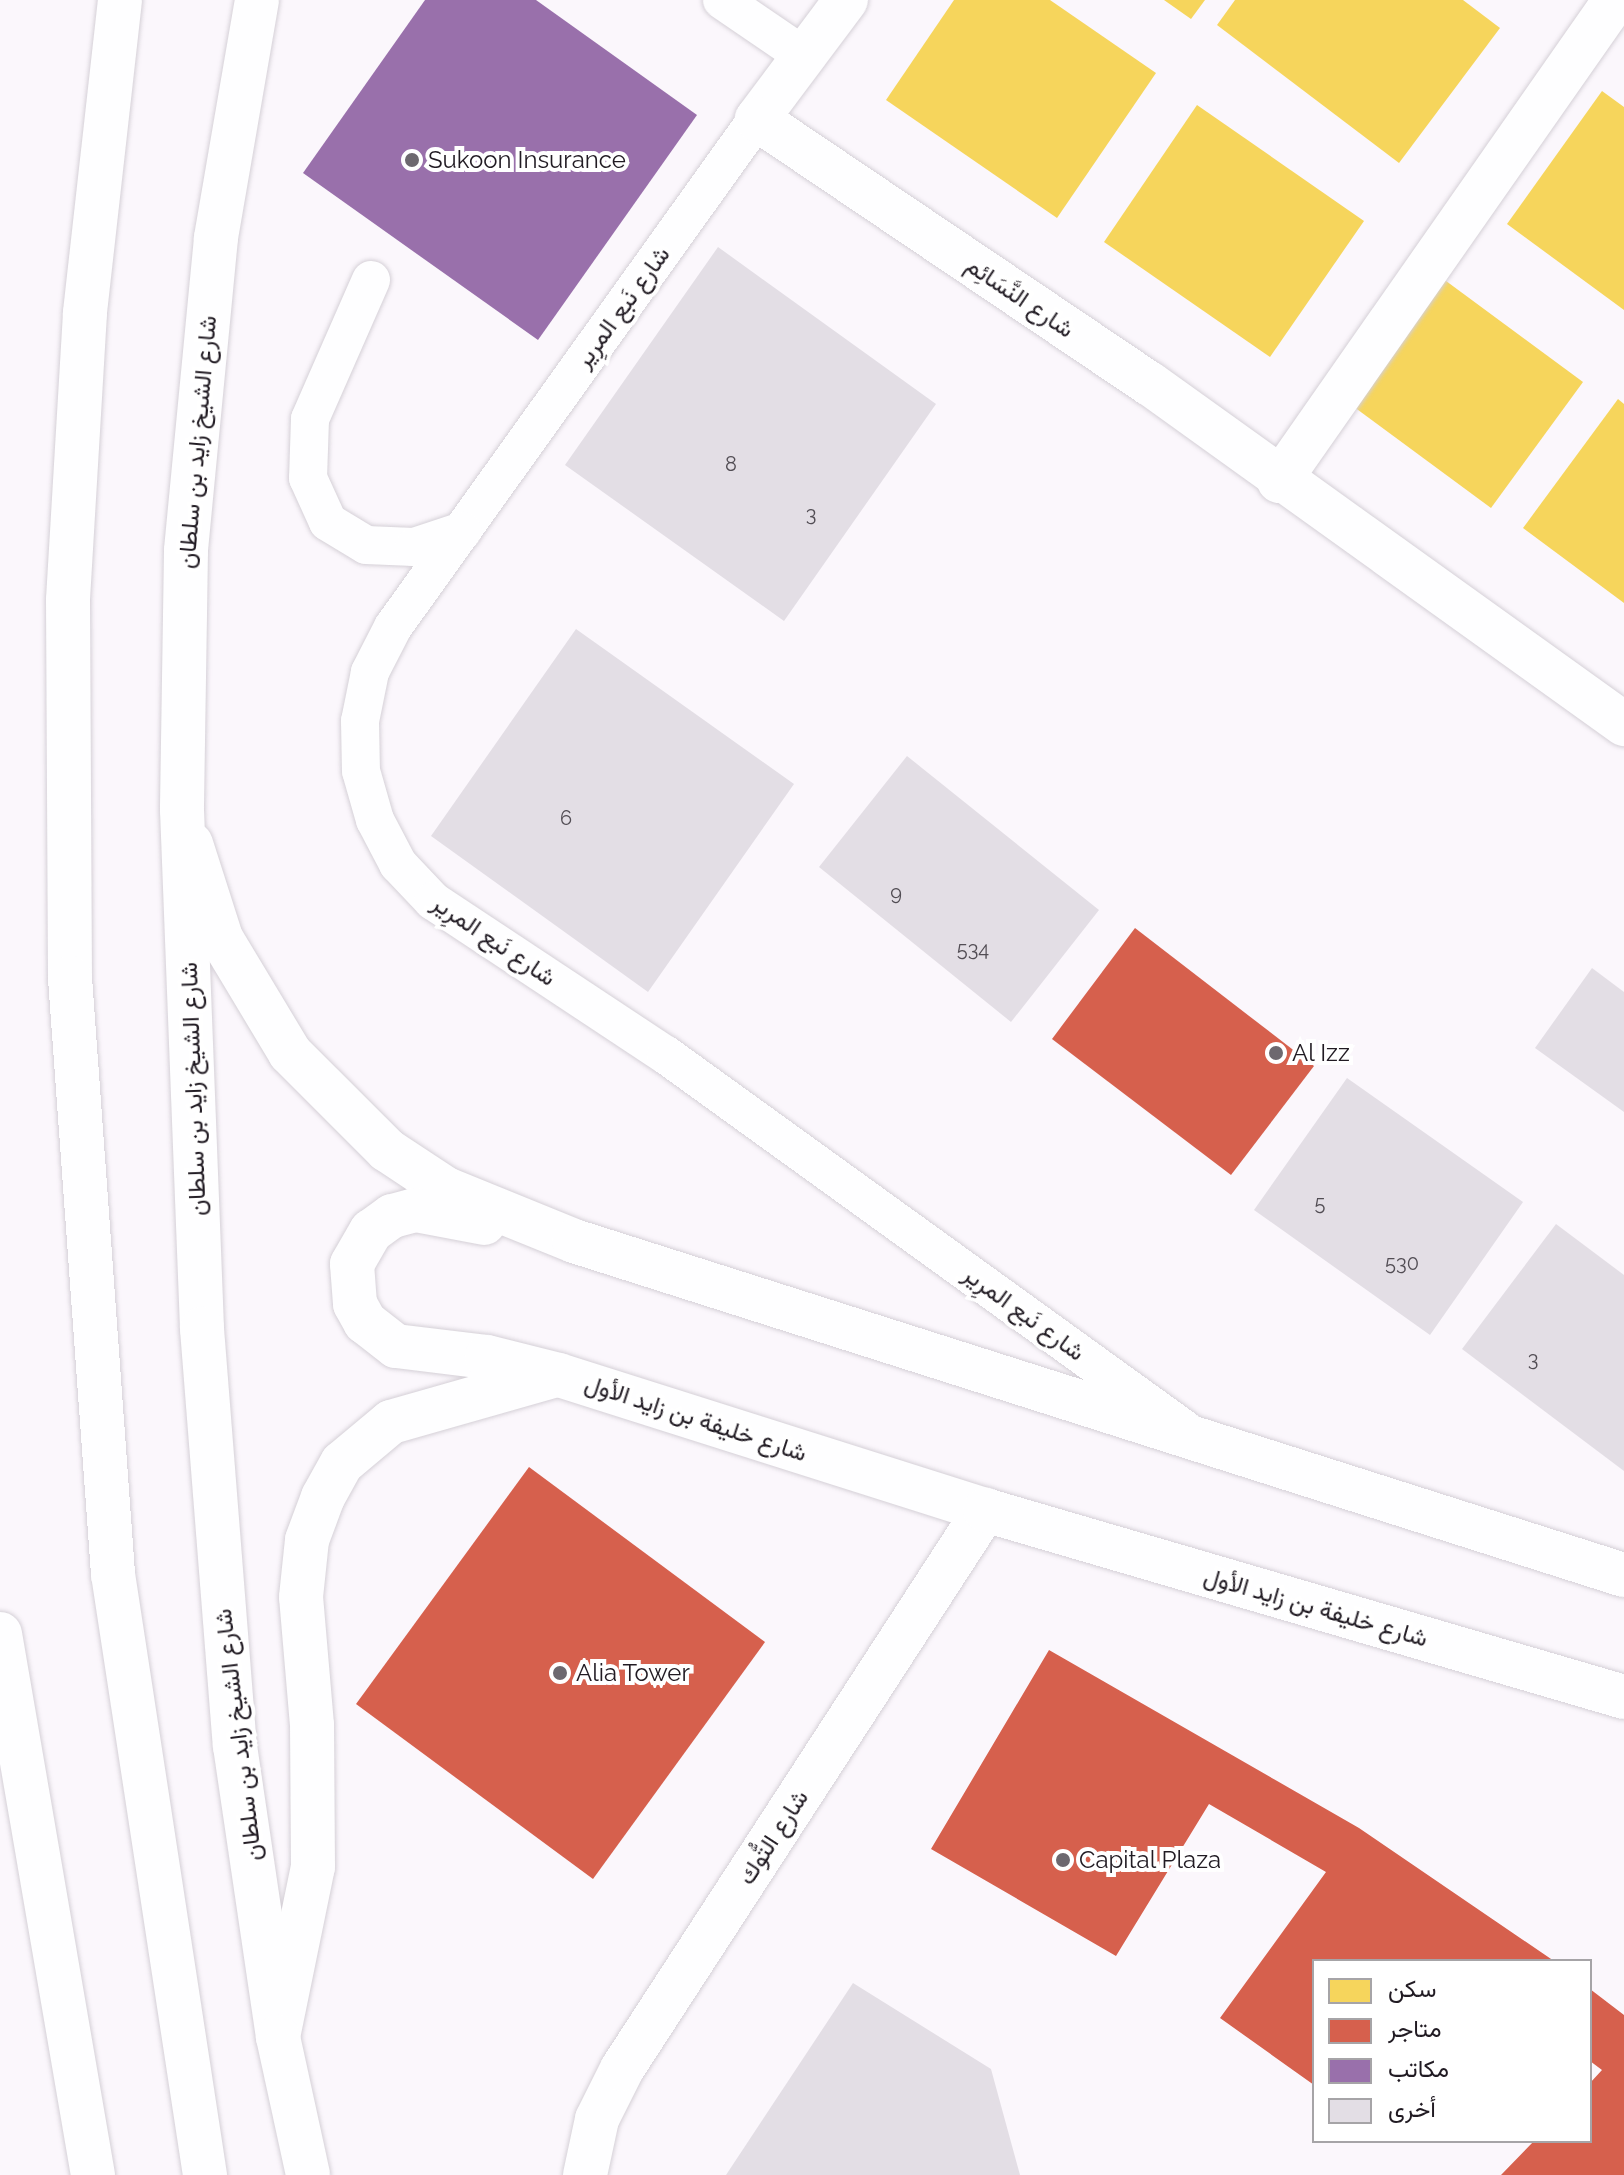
<!DOCTYPE html>
<html>
<head>
<meta charset="utf-8">
<style>
  body { margin:0 }
  #map { position:relative; width:1624px; height:2175px; overflow:hidden; background:#fbf7fc; font-family:Raleway,Vazirmatn,sans-serif }
  div>[style] { position:absolute }
  .homes>* { inset:0; background:#f6d55c }
  .shops>* { inset:0; background:#d6604d }
  .offices>* { inset:0; background:#9970ab }
  .building>* { inset:0; background:#e3dee5 }
  .roads { filter:drop-shadow(0 0 2px #d5d0d7) drop-shadow(0 0 2px #d5d0d7) }
  .service>* { height:38px; margin:-19px; padding:0 19px; transform-origin:19px; border-radius:19px; background:#fefeff }
  .minor>* { height:44px; margin:-22px; padding:0 22px; transform-origin:22px; border-radius:22px; background:#fefeff }
  .secondary>* { height:44px; margin:-22px; padding:0 22px; transform-origin:22px; border-radius:22px; background:#fefeff }
  .primary>* { height:44px; margin:-22px; padding:0 22px; transform-origin:22px; border-radius:22px; background:#fefeff }
  .trunk>* { height:44px; margin:-22px; padding:0 22px; transform-origin:22px; border-radius:22px; background:#fefeff }
  .dots>* { width:22px; height:22px; translate:-50% -50%; box-sizing:border-box; border:4px solid #fff; border-radius:50% }
  span { translate:-50% -50%; white-space:nowrap; text-align:center; line-height:1.15; -webkit-text-stroke:8px #fff; paint-order:stroke }
  .number-label { font-size:20px; color:#524d54 }
  .number-label span { -webkit-text-stroke-width:0 }
  .poi-label { font-size:24px; color:#211b23 }
  .left { translate:0 -50%; text-align:left }
  .street-label { font-size:24px; color:#211b23 }
  .legend { position:absolute; left:1312px; top:1959px; width:280px; height:184px; box-sizing:border-box; background:#fff; border:2px solid #a6a4a7; margin:0; padding:10px 14px; list-style:none; font-size:24px; color:#211b23 }
  .legend li { display:flex; align-items:center; gap:16px; height:40px }
  .legend b { width:40px; border:2px solid #a6a4a7 }
</style>
</head>
<body>
<div id="map">
  <div class="homes">
    <i style="clip-path:polygon(954px 0,1050px 0,1156px 73px,1057px 218px,886px 100px)"></i>
    <i style="clip-path:polygon(1164px 0,1205px 0,1191px 19px)"></i>
    <i style="clip-path:polygon(1235px 0,1463px 0,1500px 28px,1399px 163px,1217px 25px)"></i>
    <i style="clip-path:polygon(1602px 91px,1624px 107px,1624px 310px,1507px 224px)"></i>
    <i style="clip-path:polygon(1197px 105px,1364px 221px,1270px 357px,1104px 242px)"></i>
    <i style="clip-path:polygon(1442px 278px,1583px 382px,1491px 508px,1350px 404px)"></i>
    <i style="clip-path:polygon(1618px 399px,1624px 404px,1624px 603px,1523px 528px)"></i>
  </div>
  <div class="shops">
    <i style="clip-path:polygon(1135px 928px,1314px 1066px,1231px 1175px,1052px 1039px)"></i>
    <i style="clip-path:polygon(529px 1467px,765px 1642px,593px 1879px,356px 1704px)"></i>
    <i style="clip-path:polygon(1049px 1650px,1359px 1828px,1554px 1961px,1314px 1961px,1314px 2085px,1220px 2018px,1326px 1872px,1209px 1804px,1116px 1956px,931px 1849px)"></i>
    <i style="clip-path:polygon(1590px 1989px,1624px 2015px,1624px 2175px,1501px 2175px,1534px 2141px,1590px 2141px,1590px 2083px,1602px 2070px,1590px 2061px)"></i>
  </div>
  <div class="offices">
    <i style="clip-path:polygon(425px 0,536px 0,697px 115px,538px 340px,303px 173px)"></i>
  </div>
  <div class="building">
    <i style="clip-path:polygon(718px 247px,936px 404px,784px 621px,565px 465px)"></i>
    <i style="clip-path:polygon(576px 629px,794px 784px,648px 992px,431px 836px)"></i>
    <i style="clip-path:polygon(907px 756px,1099px 910px,1011px 1022px,819px 867px)"></i>
    <i style="clip-path:polygon(1592px 968px,1624px 992px,1624px 1112px,1535px 1048px)"></i>
    <i style="clip-path:polygon(1347px 1078px,1523px 1202px,1430px 1335px,1254px 1210px)"></i>
    <i style="clip-path:polygon(1556px 1224px,1624px 1275px,1624px 1471px,1462px 1349px)"></i>
    <i style="clip-path:polygon(853px 1983px,991px 2069px,1020px 2175px,726px 2175px)"></i>
  </div>
  <div class="roads">
    <div class="service">
      <i style="left:722px;top:0;width:99px;rotate:34.3deg"></i>
      <i style="left:757px;top:119px;width:625px;rotate:125.62deg"></i>
      <i style="left:393px;top:627px;width:51px;rotate:117.1deg"></i>
      <i style="left:370px;top:672px;width:50px;rotate:101.5deg"></i>
      <i style="left:360px;top:721px;width:50px;rotate:88.9deg"></i>
      <i style="left:361px;top:771px;width:51px;rotate:74.1deg"></i>
      <i style="left:375px;top:820px;width:50px;rotate:62.4deg"></i>
      <i style="left:398px;top:864px;width:51px;rotate:46.6deg"></i>
      <i style="left:433px;top:901px;width:279px;rotate:33.5deg"></i>
      <i style="left:666px;top:1055px;width:639px;rotate:35.83deg"></i>
      <i style="left:371px;top:280px;width:152px;rotate:113.7deg"></i>
      <i style="left:310px;top:419px;width:59px;rotate:91.9deg"></i>
      <i style="left:308px;top:478px;width:48px;rotate:65.6deg"></i>
      <i style="left:328px;top:522px;width:44px;rotate:31.2deg"></i>
      <i style="left:366px;top:545px;width:48px;rotate:2.4deg"></i>
      <i style="left:414px;top:547px;width:51px;rotate:-18.4deg"></i>
    </div>
    <div class="minor">
      <i style="left:846px;top:0;width:149px;rotate:126.8deg"></i>
      <i style="left:757px;top:119px;width:473px;rotate:34deg"></i>
      <i style="left:1149px;top:383px;width:585px;rotate:35.67deg"></i>
      <i style="left:1279px;top:481px;width:587px;rotate:-55.06deg"></i>
      <i style="left:585px;top:2175px;width:57px;rotate:-77.9deg"></i>
      <i style="left:597px;top:2119px;width:56px;rotate:-63.4deg"></i>
      <i style="left:622px;top:2069px;width:667px;rotate:-57deg"></i>
    </div>
    <div class="secondary">
      <i style="left:191px;top:844px;width:99px;rotate:72.3deg"></i>
      <i style="left:221px;top:938px;width:134px;rotate:59deg"></i>
      <i style="left:290px;top:1053px;width:137px;rotate:45deg"></i>
      <i style="left:387px;top:1150px;width:71px;rotate:33.5deg"></i>
      <i style="left:446px;top:1189px;width:138px;rotate:22.1deg"></i>
      <i style="left:574px;top:1241px;width:1102px;rotate:17.65deg"></i>
      <i style="left:484px;top:1223px;width:70px;rotate:-169.3deg"></i>
      <i style="left:415px;top:1210px;width:24px;rotate:165deg"></i>
      <i style="left:392px;top:1216px;width:26px;rotate:144deg"></i>
      <i style="left:371px;top:1231px;width:38px;rotate:120deg"></i>
      <i style="left:352px;top:1264px;width:40px;rotate:85.7deg"></i>
      <i style="left:355px;top:1304px;width:21px;rotate:61deg"></i>
      <i style="left:365px;top:1322px;width:39px;rotate:38deg"></i>
      <i style="left:396px;top:1346px;width:92px;rotate:6.9deg"></i>
      <i style="left:487px;top:1357px;width:74px;rotate:14deg"></i>
      <i style="left:559px;top:1375px;width:447px;rotate:17.6deg"></i>
      <i style="left:985px;top:1510px;width:666px;rotate:16.31deg"></i>
      <i style="left:278px;top:2037px;width:174px;rotate:-78.4deg"></i>
      <i style="left:313px;top:1867px;width:142px;rotate:-90.4deg"></i>
      <i style="left:312px;top:1725px;width:128px;rotate:-94.9deg"></i>
      <i style="left:301px;top:1597px;width:57px;rotate:-84deg"></i>
      <i style="left:307px;top:1540px;width:46px;rotate:-69.6deg"></i>
      <i style="left:323px;top:1497px;width:39px;rotate:-61deg"></i>
      <i style="left:342px;top:1463px;width:64px;rotate:-39.9deg"></i>
      <i style="left:391px;top:1422px;width:167px;rotate:-15.9deg"></i>
    </div>
    <div class="primary">
      <i style="left:257px;top:0;width:242px;rotate:99.8deg"></i>
      <i style="left:216px;top:238px;width:314px;rotate:95.5deg"></i>
      <i style="left:186px;top:551px;width:259px;rotate:90.9deg"></i>
      <i style="left:182px;top:810px;width:519px;rotate:87.79deg"></i>
      <i style="left:202px;top:1329px;width:418px;rotate:85.5deg"></i>
      <i style="left:235px;top:1746px;width:294px;rotate:81.6deg"></i>
      <i style="left:278px;top:2037px;width:141px;rotate:77.7deg"></i>
    </div>
    <div class="trunk">
      <i style="left:120px;top:0;width:315px;rotate:96.4deg"></i>
      <i style="left:85px;top:313px;width:288px;rotate:93.4deg"></i>
      <i style="left:68px;top:600px;width:378px;rotate:89.7deg"></i>
      <i style="left:70px;top:978px;width:598px;rotate:85.87deg"></i>
      <i style="left:113px;top:1574px;width:608px;rotate:81.3deg"></i>
      <i style="left:0;top:1634px;width:549px;rotate:80.25deg"></i>
    </div>
  </div>
  <div class="dots">
    <i style="left:412px;top:160px;background:#6d686f"></i>
    <i style="left:1276px;top:1053px;background:#6d686f"></i>
    <i style="left:560px;top:1673px;background:#6d686f"></i>
    <i style="left:1063px;top:1860px;background:#6d686f"></i>
  </div>
  <div class="number-label">
    <span style="left:731px;top:464px">8</span>
    <span style="left:811px;top:514px">3</span>
    <span style="left:566px;top:818px">6</span>
    <span style="left:896px;top:893px">9</span>
    <span style="left:973px;top:949px">534</span>
    <span style="left:1320px;top:1203px">5</span>
    <span style="left:1402px;top:1263px">530</span>
    <span style="left:1533px;top:1359px">3</span>
  </div>
  <div class="poi-label">
    <span class="left" style="left:428px;top:160px">Sukoon Insurance</span>
    <span class="left" style="left:1292px;top:1053px">Al Izz</span>
    <span class="left" style="left:576px;top:1673px">Alia Tower</span>
    <span class="left" style="left:1079px;top:1860px">Capital Plaza</span>
  </div>
  <div class="street-label">
    <span style="left:1020px;top:297px;rotate:34deg">شارع النَّسَائِم</span>
    <span style="left:622px;top:307px;rotate:-54deg">شارع نَبع المرِير</span>
    <span style="left:197px;top:442px;rotate:-85deg">شارع الشيخ زايد بن سلطان</span>
    <span style="left:494px;top:940px;rotate:34deg">شارع نَبع المرِير</span>
    <span style="left:193px;top:1089px;rotate:-92deg">شارع الشيخ زايد بن سلطان</span>
    <span style="left:1024px;top:1313px;rotate:36deg">شارع نَبع المرِير</span>
    <span style="left:696px;top:1418px;rotate:18deg">شارع خليفة بن زايد الأول</span>
    <span style="left:1316px;top:1607px;rotate:16deg">شارع خليفة بن زايد الأول</span>
    <span style="left:238px;top:1735px;rotate:-97deg">شارع الشيخ زايد بن سلطان</span>
    <span style="left:773px;top:1837px;rotate:-57deg">شارع التُّوك</span>
  </div>
  <ul class="legend">
  <li><b style="height:22px;background:#f6d55c"></b>سكن</li>
  <li><b style="height:22px;background:#d6604d"></b>متاجر</li>
  <li><b style="height:22px;background:#9970ab"></b>مكاتب</li>
  <li><b style="height:22px;background:#e3dee5"></b>أخرى</li>
  </ul>
</div>
</body>
</html>
